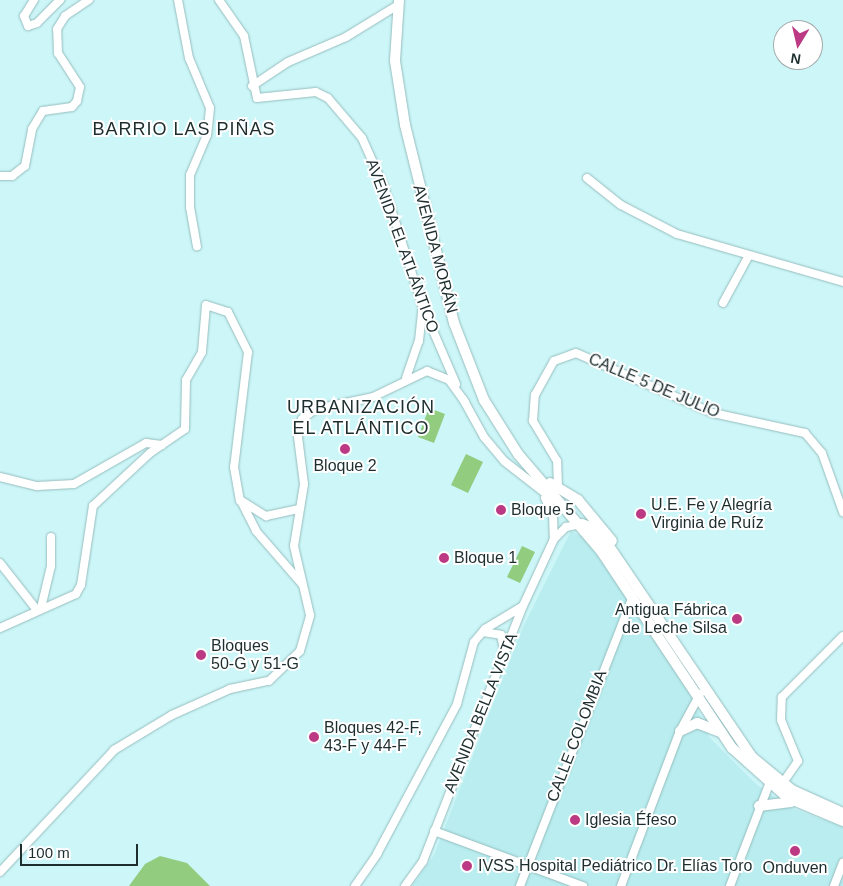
<!DOCTYPE html>
<html>
<head>
<meta charset="utf-8">
<style>
  body { margin:0 }
  #map { position:relative; width:843px; height:886px; overflow:hidden; background:#cdf6f8; font-family:Helvetica,sans-serif }
  div>[style] { position:absolute }
  .built>* { inset:0; background:#b9edef }
  .green>* { inset:0; background:#91cc7f }
  .roads { filter:drop-shadow(0 0 1px #95bdbe) drop-shadow(0 0 1px #95bdbe) }
  .minor>* { height:8px; margin:-4px; padding:0 4px; transform-origin:4px; border-radius:4px; background:#fff }
  .major>* { height:10px; margin:-5px; padding:0 5px; transform-origin:5px; border-radius:5px; background:#fff }
  .dots>* { width:14px; height:14px; translate:-50% -50%; box-sizing:border-box; border:2px solid #fff; border-radius:50% }
  span { translate:-50% -50%; white-space:nowrap; text-align:center; line-height:1.15; -webkit-text-stroke:4px #fff; paint-order:stroke }
  .street-label { font-size:16px; color:#1e2e2f }
  .poi-label { font-size:16px; color:#1e2e2f }
  .left { translate:0 -50%; text-align:left }
  .right { translate:-100% -50%; text-align:right }
  .neighbourhood-label { font-size:18px; color:#1e2e2f; letter-spacing:1px }
  .north { position:absolute; left:773px; top:20px; width:50px; height:50px; box-sizing:border-box; background:#fff; border:1px solid #a5abac; border-radius:50%; rotate:189deg; font-size:14px; font-weight:700; line-height:20px; text-align:center; color:#1e2e2f }
  .north::after { content:''; display:block; margin:auto; width:18px; height:22px; background:#bb3a83; clip-path:polygon(50% 0,100% 100%,50% 72%,0 100%) }
  .scale { position:absolute; left:20px; top:844px; width:118px; height:22px; box-sizing:border-box; border:2px solid #1e2e2f; border-top:0; padding-left:6px; font-size:15px; line-height:18px; white-space:nowrap; color:#1e2e2f; -webkit-text-stroke:4px #fff; paint-order:stroke }
</style>
</head>
<body>
<div id="map">
  <div class="built">
    <i style="clip-path:polygon(571px 531px,584px 538px,614px 577px,688px 689px,710px 738px,756px 784px,789px 807px,843px 827px,843px 886px,412px 886px,434px 855px,523px 627px)"></i>
  </div>
  <div class="green">
    <i style="clip-path:polygon(429px 408px,445px 414px,434px 443px,418px 437px)"></i>
    <i style="clip-path:polygon(466px 454px,483px 462px,468px 493px,451px 485px)"></i>
    <i style="clip-path:polygon(522px 546px,535px 552px,520px 583px,507px 577px)"></i>
    <i style="clip-path:polygon(160px 856px,187px 863px,210px 886px,129px 886px,145px 864px)"></i>
  </div>
  <div class="roads">
    <div class="minor">
      <i style="left:34px;top:0;width:19px;rotate:122deg"></i>
      <i style="left:24px;top:16px;width:11px;rotate:68deg"></i>
      <i style="left:28px;top:26px;width:9px;rotate:-18deg"></i>
      <i style="left:37px;top:23px;width:33px;rotate:-45deg"></i>
      <i style="left:178px;top:0;width:59px;rotate:79.3deg"></i>
      <i style="left:189px;top:58px;width:54px;rotate:67.2deg"></i>
      <i style="left:210px;top:108px;width:27px;rotate:96deg"></i>
      <i style="left:207px;top:135px;width:43px;rotate:113deg"></i>
      <i style="left:190px;top:175px;width:32px;rotate:90deg"></i>
      <i style="left:190px;top:207px;width:40px;rotate:80deg"></i>
      <i style="left:219px;top:0;width:44px;rotate:55.2deg"></i>
      <i style="left:244px;top:36px;width:63px;rotate:78.2deg"></i>
      <i style="left:257px;top:98px;width:59px;rotate:-5.8deg"></i>
      <i style="left:316px;top:92px;width:13px;rotate:27deg"></i>
      <i style="left:328px;top:98px;width:52px;rotate:49.6deg"></i>
      <i style="left:362px;top:138px;width:54px;rotate:65.8deg"></i>
      <i style="left:384px;top:187px;width:124px;rotate:72.1deg"></i>
      <i style="left:422px;top:305px;width:86px;rotate:66.7deg"></i>
      <i style="left:252px;top:86px;width:43px;rotate:-33.7deg"></i>
      <i style="left:288px;top:62px;width:63px;rotate:-23.3deg"></i>
      <i style="left:346px;top:37px;width:61px;rotate:-31.6deg"></i>
      <i style="left:0;top:176px;width:12px"></i>
      <i style="left:12px;top:176px;width:16px;rotate:-38deg"></i>
      <i style="left:25px;top:166px;width:38px;rotate:-79deg"></i>
      <i style="left:32px;top:129px;width:21px;rotate:-59deg"></i>
      <i style="left:43px;top:111px;width:29px;rotate:-8deg"></i>
      <i style="left:72px;top:107px;width:8px;rotate:-50deg"></i>
      <i style="left:77px;top:101px;width:14px;rotate:-78deg"></i>
      <i style="left:80px;top:87px;width:40px;rotate:-122.9deg"></i>
      <i style="left:58px;top:53px;width:24px;rotate:-92deg"></i>
      <i style="left:57px;top:29px;width:15px;rotate:-58deg"></i>
      <i style="left:65px;top:16px;width:29px;rotate:-34deg"></i>
      <i style="left:587px;top:178px;width:43px;rotate:38.5deg"></i>
      <i style="left:621px;top:205px;width:63px;rotate:27.4deg"></i>
      <i style="left:677px;top:234px;width:173px;rotate:16.1deg"></i>
      <i style="left:723px;top:303px;width:52px;rotate:-61.5deg"></i>
      <i style="left:406px;top:378px;width:39px;rotate:-71deg"></i>
      <i style="left:419px;top:341px;width:31px;rotate:-84deg"></i>
      <i style="left:463px;top:399px;width:43px;rotate:61.1deg"></i>
      <i style="left:484px;top:437px;width:31px;rotate:50deg"></i>
      <i style="left:504px;top:461px;width:68px;rotate:37.9deg"></i>
      <i style="left:0;top:477px;width:38px;rotate:14deg"></i>
      <i style="left:37px;top:486px;width:37px;rotate:-3deg"></i>
      <i style="left:74px;top:484px;width:83px;rotate:-29.7deg"></i>
      <i style="left:146px;top:443px;width:16px;rotate:7deg"></i>
      <i style="left:558px;top:487px;width:26px;rotate:-92deg"></i>
      <i style="left:557px;top:461px;width:47px;rotate:-121deg"></i>
      <i style="left:533px;top:421px;width:26px;rotate:-86deg"></i>
      <i style="left:535px;top:395px;width:39px;rotate:-61deg"></i>
      <i style="left:554px;top:361px;width:23px;rotate:-20deg"></i>
      <i style="left:576px;top:353px;width:150px;rotate:23.7deg"></i>
      <i style="left:713px;top:413px;width:94px;rotate:12.3deg"></i>
      <i style="left:805px;top:433px;width:26px;rotate:50deg"></i>
      <i style="left:822px;top:453px;width:63px;rotate:70.4deg"></i>
      <i style="left:545px;top:498px;width:19px;rotate:65deg"></i>
      <i style="left:553px;top:515px;width:24px;rotate:88deg"></i>
      <i style="left:242px;top:503px;width:31px;rotate:63deg"></i>
      <i style="left:256px;top:531px;width:70px;rotate:49deg"></i>
      <i style="left:0;top:563px;width:60px;rotate:51.8deg"></i>
      <i style="left:41px;top:608px;width:43px;rotate:-76.6deg"></i>
      <i style="left:51px;top:566px;width:29px;rotate:-90deg"></i>
      <i style="left:0;top:628px;width:83px;rotate:-24.1deg"></i>
      <i style="left:76px;top:594px;width:10px;rotate:-61deg"></i>
      <i style="left:81px;top:585px;width:80px;rotate:-81.4deg"></i>
      <i style="left:93px;top:506px;width:78px;rotate:-42.9deg"></i>
      <i style="left:150px;top:453px;width:42px;rotate:-34.4deg"></i>
      <i style="left:185px;top:429px;width:49px;rotate:-88.8deg"></i>
      <i style="left:186px;top:380px;width:32px;rotate:-60deg"></i>
      <i style="left:202px;top:352px;width:47px;rotate:-85.1deg"></i>
      <i style="left:206px;top:305px;width:23px;rotate:18deg"></i>
      <i style="left:228px;top:312px;width:45px;rotate:63.4deg"></i>
      <i style="left:248px;top:352px;width:116px;rotate:96.9deg"></i>
      <i style="left:234px;top:467px;width:34px;rotate:80deg"></i>
      <i style="left:240px;top:500px;width:31px;rotate:32deg"></i>
      <i style="left:266px;top:516px;width:34px;rotate:-12deg"></i>
      <i style="left:483px;top:632px;width:18px;rotate:9deg"></i>
      <i style="left:501px;top:635px;width:16px;rotate:79deg"></i>
      <i style="left:782px;top:784px;width:28px;rotate:-55deg"></i>
      <i style="left:798px;top:761px;width:44px;rotate:-112.5deg"></i>
      <i style="left:781px;top:720px;width:23px;rotate:-88deg"></i>
      <i style="left:782px;top:697px;width:86px;rotate:-45deg"></i>
      <i style="left:434px;top:831px;width:159px;rotate:20.3deg"></i>
      <i style="left:0;top:872px;width:167px;rotate:-46.9deg"></i>
      <i style="left:114px;top:750px;width:68px;rotate:-31.1deg"></i>
      <i style="left:172px;top:715px;width:64px;rotate:-24.1deg"></i>
      <i style="left:230px;top:689px;width:40px;rotate:-12deg"></i>
      <i style="left:269px;top:681px;width:43px;rotate:-44.1deg"></i>
      <i style="left:300px;top:651px;width:37px;rotate:-74deg"></i>
      <i style="left:310px;top:615px;width:71px;rotate:-103.1deg"></i>
      <i style="left:294px;top:546px;width:63px;rotate:-80.8deg"></i>
      <i style="left:304px;top:484px;width:47px;rotate:-97.3deg"></i>
      <i style="left:298px;top:437px;width:18px;rotate:-77deg"></i>
      <i style="left:302px;top:419px;width:17px;rotate:-36deg"></i>
      <i style="left:316px;top:409px;width:58px;rotate:-11.9deg"></i>
      <i style="left:373px;top:397px;width:60px;rotate:-25.7deg"></i>
      <i style="left:427px;top:371px;width:24px;rotate:22deg"></i>
      <i style="left:449px;top:380px;width:27px;rotate:54deg"></i>
      <i style="left:355px;top:886px;width:39px;rotate:-55deg"></i>
      <i style="left:377px;top:854px;width:170px;rotate:-61.9deg"></i>
      <i style="left:457px;top:704px;width:64px;rotate:-74.7deg"></i>
      <i style="left:474px;top:642px;width:17px;rotate:-50deg"></i>
      <i style="left:485px;top:629px;width:44px;rotate:-31.2deg"></i>
      <i style="left:405px;top:886px;width:31px;rotate:-54deg"></i>
      <i style="left:423px;top:861px;width:274px;rotate:-68.6deg"></i>
      <i style="left:523px;top:606px;width:74px;rotate:-65.2deg"></i>
      <i style="left:554px;top:539px;width:17px;rotate:-45deg"></i>
      <i style="left:566px;top:527px;width:15px;rotate:-11deg"></i>
      <i style="left:520px;top:886px;width:313px;rotate:-68.7deg"></i>
      <i style="left:621px;top:886px;width:166px;rotate:-69.2deg"></i>
      <i style="left:680px;top:731px;width:42px;rotate:-61.6deg"></i>
      <i style="left:730px;top:886px;width:115px;rotate:-69deg"></i>
      <i style="left:834px;top:886px;width:25px;rotate:-69deg"></i>
    </div>
    <div class="major">
      <i style="left:399px;top:0;width:61px;rotate:93.8deg"></i>
      <i style="left:395px;top:61px;width:65px;rotate:81.1deg"></i>
      <i style="left:405px;top:125px;width:204px;rotate:76.1deg"></i>
      <i style="left:454px;top:323px;width:83px;rotate:68.7deg"></i>
      <i style="left:484px;top:400px;width:64px;rotate:57.8deg"></i>
      <i style="left:518px;top:454px;width:128px;rotate:49.4deg"></i>
      <i style="left:601px;top:551px;width:237px;rotate:56.4deg"></i>
      <i style="left:732px;top:748px;width:75px;rotate:41.8deg"></i>
      <i style="left:788px;top:798px;width:60px;rotate:22.7deg"></i>
      <i style="left:550px;top:483px;width:33px;rotate:31deg"></i>
      <i style="left:578px;top:500px;width:53px;rotate:50.3deg"></i>
      <i style="left:582px;top:524px;width:12px;rotate:20deg"></i>
      <i style="left:593px;top:528px;width:24px;rotate:48deg"></i>
      <i style="left:609px;top:546px;width:255px;rotate:55.9deg"></i>
      <i style="left:752px;top:757px;width:52px;rotate:39.5deg"></i>
      <i style="left:792px;top:790px;width:56px;rotate:24.3deg"></i>
      <i style="left:680px;top:731px;width:19px;rotate:-25deg"></i>
      <i style="left:697px;top:723px;width:25px;rotate:21deg"></i>
      <i style="left:759px;top:806px;width:32px;rotate:-7deg"></i>
    </div>
  </div>
  <div class="dots">
    <i style="left:345px;top:449px;background:#bb3a83"></i>
    <i style="left:501px;top:510px;background:#bb3a83"></i>
    <i style="left:641px;top:514px;background:#bb3a83"></i>
    <i style="left:444px;top:558px;background:#bb3a83"></i>
    <i style="left:737px;top:619px;background:#bb3a83"></i>
    <i style="left:201px;top:655px;background:#bb3a83"></i>
    <i style="left:314px;top:737px;background:#bb3a83"></i>
    <i style="left:575px;top:820px;background:#bb3a83"></i>
    <i style="left:795px;top:851px;background:#bb3a83"></i>
    <i style="left:467px;top:866px;background:#bb3a83"></i>
  </div>
  <div class="street-label">
    <span style="left:402px;top:246px;rotate:70deg">AVENIDA EL ATLÁNTICO</span>
    <span style="left:435px;top:249px;rotate:75deg">AVENIDA MORÁN</span>
    <span style="left:654px;top:386px;rotate:23deg">CALLE 5 DE JULIO</span>
    <span style="left:481px;top:713px;rotate:-68deg">AVENIDA BELLA VISTA</span>
    <span style="left:577px;top:736px;rotate:-69deg">CALLE COLOMBIA</span>
  </div>
  <div class="poi-label">
    <span style="left:345px;top:466px">Bloque 2</span>
    <span class="left" style="left:651px;top:514px">U.E. Fe y Alegría<br>Virginia de Ruíz</span>
    <span class="left" style="left:511px;top:510px">Bloque 5</span>
    <span class="left" style="left:454px;top:558px">Bloque 1</span>
    <span class="right" style="left:727px;top:619px">Antigua Fábrica<br>de Leche Silsa</span>
    <span class="left" style="left:211px;top:655px">Bloques<br>50-G y 51-G</span>
    <span class="left" style="left:324px;top:737px">Bloques 42-F,<br>43-F y 44-F</span>
    <span class="left" style="left:585px;top:820px">Iglesia Éfeso</span>
    <span class="left" style="left:478px;top:866px">IVSS Hospital Pediátrico Dr. Elías Toro</span>
    <span style="left:795px;top:868px">Onduven</span>
  </div>
  <div class="neighbourhood-label">
    <span style="left:184px;top:129px">BARRIO LAS PIÑAS</span>
    <span style="left:361px;top:418px">URBANIZACIÓN<br>EL ATLÁNTICO</span>
  </div>
  <div class="north">N</div>
  <div class="scale">100 m</div>
</div>
</body>
</html>
